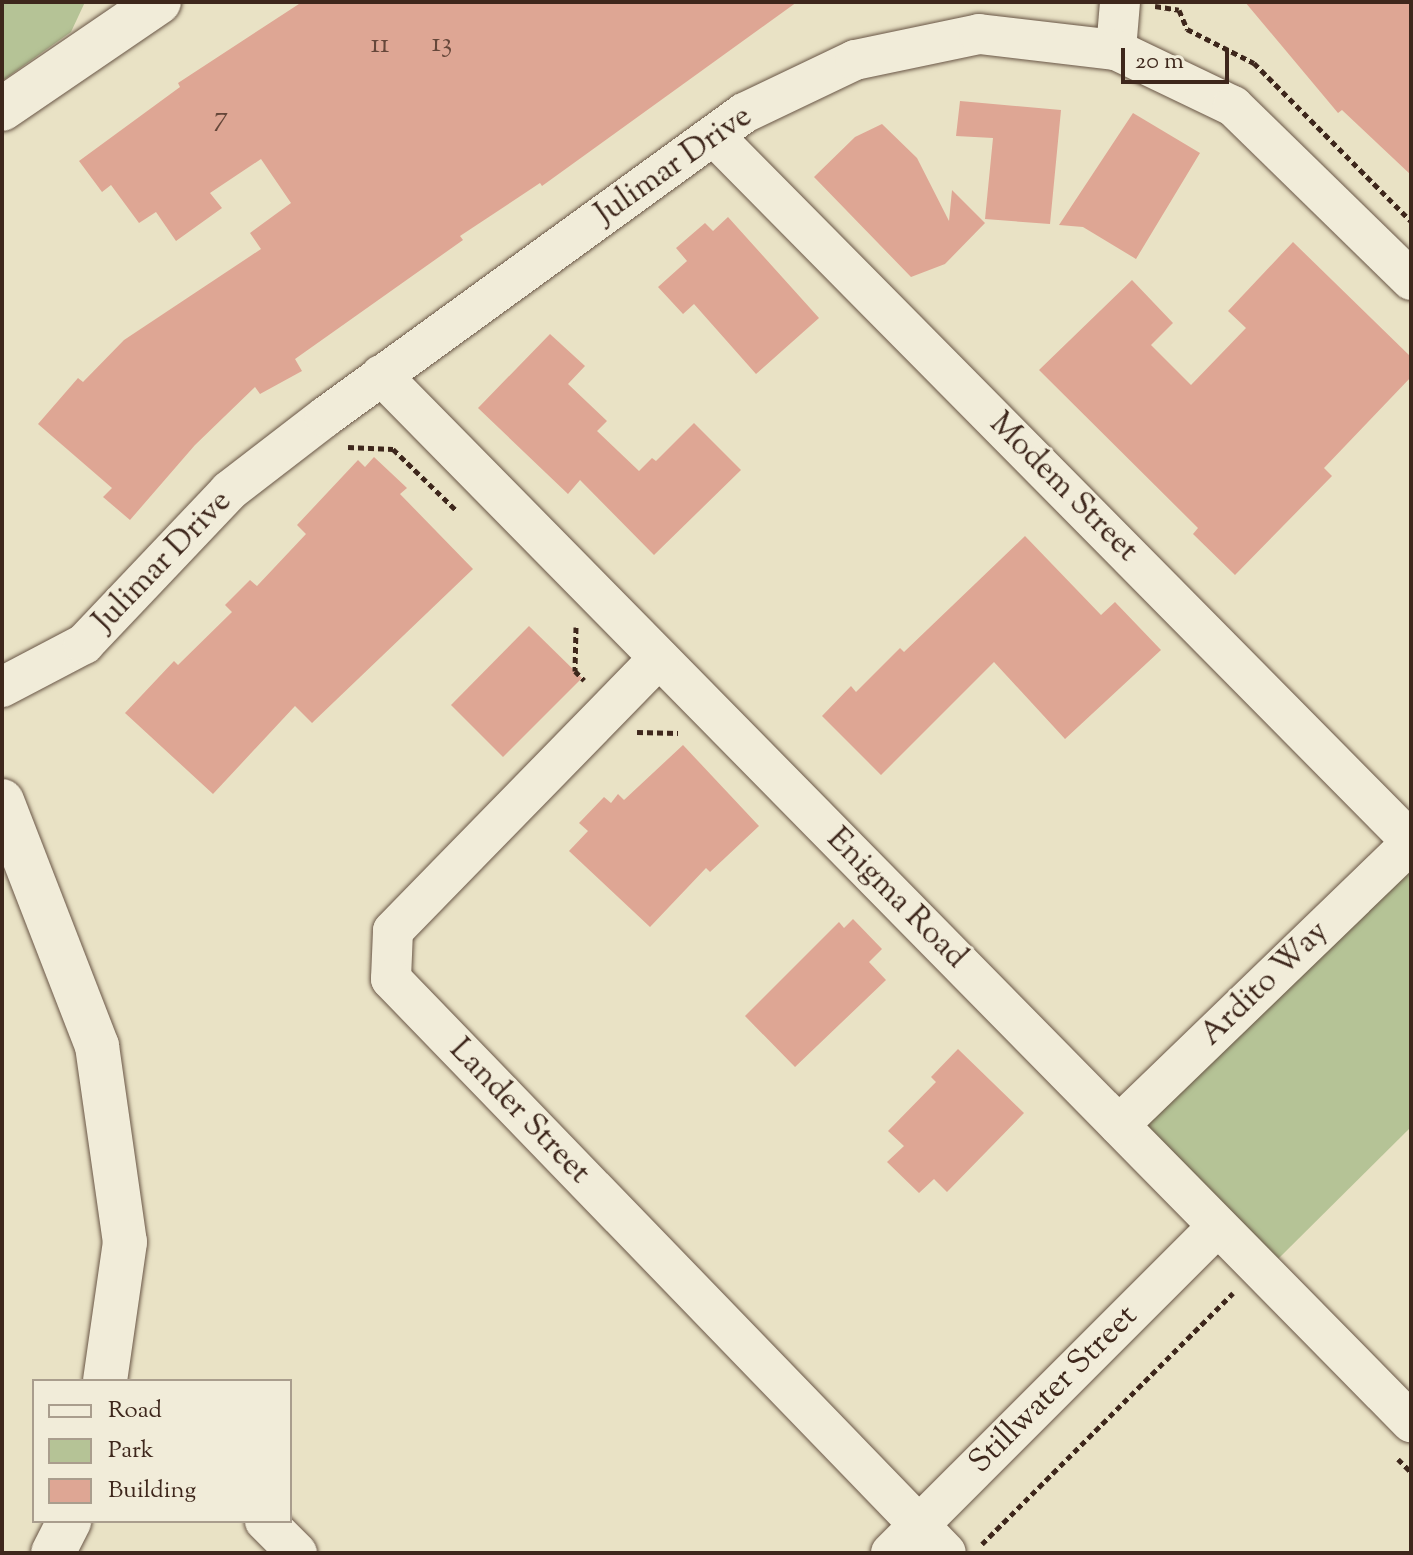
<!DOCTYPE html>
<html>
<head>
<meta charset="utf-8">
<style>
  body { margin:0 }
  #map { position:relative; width:1413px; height:1555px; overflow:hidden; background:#e9e2c5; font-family:"Sorts Mill Goudy",serif }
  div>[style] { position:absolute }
  .green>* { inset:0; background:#b5c396 }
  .building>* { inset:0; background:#dea694 }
  .path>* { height:5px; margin-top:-2.5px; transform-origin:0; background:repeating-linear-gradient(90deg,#3e271c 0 6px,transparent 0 10px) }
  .roads { filter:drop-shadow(0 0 2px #695646) drop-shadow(0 0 2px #695646) }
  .minor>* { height:40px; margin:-20px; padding:0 20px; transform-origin:20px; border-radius:20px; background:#f1ecd9 }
  .tertiary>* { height:44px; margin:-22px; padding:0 22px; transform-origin:22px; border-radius:22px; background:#f1ecd9 }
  span { translate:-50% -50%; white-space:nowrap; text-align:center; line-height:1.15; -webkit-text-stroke:6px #f1ecd9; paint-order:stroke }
  .number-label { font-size:28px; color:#66473a }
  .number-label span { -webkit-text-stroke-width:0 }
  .street-label { font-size:32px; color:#3e271c }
  .frame { position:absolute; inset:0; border:4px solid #3e271c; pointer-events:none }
  .legend { position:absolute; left:32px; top:1379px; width:260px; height:144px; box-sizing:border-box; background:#f1ecd9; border:2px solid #a99d8d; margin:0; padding:10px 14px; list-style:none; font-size:24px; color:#3e271c }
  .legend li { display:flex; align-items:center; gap:16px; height:40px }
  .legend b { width:40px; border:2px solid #a99d8d }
  .scale { position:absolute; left:1121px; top:48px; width:108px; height:36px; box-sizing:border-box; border:4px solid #3e271c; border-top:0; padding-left:10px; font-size:24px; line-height:28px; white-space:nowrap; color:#3e271c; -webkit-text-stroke:6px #f1ecd9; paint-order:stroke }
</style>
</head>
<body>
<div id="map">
  <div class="green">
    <i style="clip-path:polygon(2px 2px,85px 2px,71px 32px,2px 81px)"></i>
    <i style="clip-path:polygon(1411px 864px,1411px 1127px,1278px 1259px,1146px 1126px)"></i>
  </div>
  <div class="building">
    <i style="clip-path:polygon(302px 2px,797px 2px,542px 186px,540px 183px,460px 236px,463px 240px,295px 359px,302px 371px,260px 394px,255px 387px,195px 445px,130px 520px,103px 497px,112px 488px,38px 424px,78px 378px,83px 382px,124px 340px,261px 249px,250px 233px,291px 203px,261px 159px,210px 193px,222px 208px,176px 241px,156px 212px,139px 223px,111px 185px,102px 192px,79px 161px,180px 87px,178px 83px)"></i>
    <i style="clip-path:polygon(1245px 2px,1411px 2px,1411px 175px,1342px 110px,1338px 113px)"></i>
    <i style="clip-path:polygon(960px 101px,1061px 110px,1050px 224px,985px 219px,993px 138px,956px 136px)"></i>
    <i style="clip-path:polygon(1133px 113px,1200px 153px,1136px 259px,1083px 227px,1059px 225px)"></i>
    <i style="clip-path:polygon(882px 124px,917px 158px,949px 221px,952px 190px,985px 223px,945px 264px,911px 277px,814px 177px,855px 137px)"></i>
    <i style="clip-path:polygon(728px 217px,819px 318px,756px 374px,694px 304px,683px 314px,658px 287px,687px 261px,676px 248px,705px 223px,713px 231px)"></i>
    <i style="clip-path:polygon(1293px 242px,1411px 357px,1411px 377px,1324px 468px,1332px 476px,1235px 575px,1193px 534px,1198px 528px,1039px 370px,1132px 280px,1173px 323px,1151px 345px,1191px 385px,1246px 328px,1228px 311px)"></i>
    <i style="clip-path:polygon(550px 334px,585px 366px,568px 384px,607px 421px,597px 431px,639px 471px,652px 458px,656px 461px,694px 423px,741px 470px,654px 555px,580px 480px,568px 494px,478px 408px)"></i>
    <i style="clip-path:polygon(374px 457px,407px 488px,400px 494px,473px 569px,312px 723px,295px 706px,213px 794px,125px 713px,174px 661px,178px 665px,232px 612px,225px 605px,250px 580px,257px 586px,306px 534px,297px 525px,358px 460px,365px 467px)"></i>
    <i style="clip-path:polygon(1025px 536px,1101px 615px,1115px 602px,1161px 650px,1065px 739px,994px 662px,881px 775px,822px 716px,851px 686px,856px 692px,900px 648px,904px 652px)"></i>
    <i style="clip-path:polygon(529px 626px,582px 678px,503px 757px,451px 705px)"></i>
    <i style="clip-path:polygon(683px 745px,759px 826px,710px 872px,706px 868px,650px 927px,569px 851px,588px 831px,579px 823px,604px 797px,611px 803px,618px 794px,624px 800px)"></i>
    <i style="clip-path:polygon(853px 919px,882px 949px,869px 962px,886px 980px,795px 1067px,745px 1016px,839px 922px,844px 928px)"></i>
    <i style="clip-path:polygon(958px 1049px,1024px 1113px,947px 1192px,934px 1179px,919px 1193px,887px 1162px,904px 1146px,888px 1131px,936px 1082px,931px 1077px)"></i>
  </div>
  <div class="path">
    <i style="left:1155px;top:6px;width:24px;rotate:9deg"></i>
    <i style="left:1179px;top:10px;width:21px;rotate:67deg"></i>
    <i style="left:1187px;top:29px;width:75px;rotate:26.9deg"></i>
    <i style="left:1254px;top:63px;width:223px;rotate:45.2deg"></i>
    <i style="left:348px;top:447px;width:45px;rotate:2.5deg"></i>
    <i style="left:393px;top:449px;width:89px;rotate:44.1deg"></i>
    <i style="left:576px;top:627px;width:44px;rotate:91.3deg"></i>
    <i style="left:575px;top:671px;width:13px;rotate:45deg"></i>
    <i style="left:637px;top:732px;width:41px;rotate:1.4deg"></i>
    <i style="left:1398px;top:1459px;width:18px;rotate:45deg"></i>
    <i style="left:982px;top:1544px;width:355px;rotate:-45deg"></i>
  </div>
  <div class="roads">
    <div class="minor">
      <i style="left:1116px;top:50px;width:48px;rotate:-85.2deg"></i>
      <i style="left:714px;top:136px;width:991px;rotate:45.33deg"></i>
      <i style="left:381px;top:375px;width:1469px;rotate:45.47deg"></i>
      <i style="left:659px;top:658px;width:381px;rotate:134.3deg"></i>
      <i style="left:393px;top:931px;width:48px;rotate:92.4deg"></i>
      <i style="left:391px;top:979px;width:798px;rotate:45.96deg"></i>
      <i style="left:2px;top:687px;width:93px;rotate:-27.7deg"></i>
      <i style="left:84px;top:644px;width:211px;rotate:-46.5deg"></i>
      <i style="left:229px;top:491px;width:121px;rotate:-37.6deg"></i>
      <i style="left:325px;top:417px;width:518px;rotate:-35.96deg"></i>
      <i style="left:744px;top:113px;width:123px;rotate:-25.5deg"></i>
      <i style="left:855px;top:60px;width:127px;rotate:-11.8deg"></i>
      <i style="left:979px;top:34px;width:138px;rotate:6.7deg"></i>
      <i style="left:1116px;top:50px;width:130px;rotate:25.6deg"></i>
      <i style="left:1233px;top:106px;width:249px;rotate:44.3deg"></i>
      <i style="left:1119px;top:1125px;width:406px;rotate:-44deg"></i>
      <i style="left:265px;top:1521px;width:45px;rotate:45deg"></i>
      <i style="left:891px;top:1553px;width:462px;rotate:-45deg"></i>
    </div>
    <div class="tertiary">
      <i style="left:2px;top:109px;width:190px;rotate:-34.3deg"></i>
      <i style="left:2px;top:801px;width:263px;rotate:68.8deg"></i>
      <i style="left:97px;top:1046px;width:198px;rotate:81.9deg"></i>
      <i style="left:125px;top:1242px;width:140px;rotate:98.2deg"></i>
      <i style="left:53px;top:1553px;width:36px;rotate:-63deg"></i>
    </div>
  </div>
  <div class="number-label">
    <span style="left:442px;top:44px">13</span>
    <span style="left:380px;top:45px">11</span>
    <span style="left:221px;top:118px">7</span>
  </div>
  <div class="street-label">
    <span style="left:674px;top:166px;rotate:-35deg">Julimar Drive</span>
    <span style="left:1063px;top:488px;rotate:45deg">Modem Street</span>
    <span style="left:163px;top:562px;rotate:-46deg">Julimar Drive</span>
    <span style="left:896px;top:899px;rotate:45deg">Enigma Road</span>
    <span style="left:1265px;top:984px;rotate:-44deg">Ardito Way</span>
    <span style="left:519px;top:1112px;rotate:46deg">Lander Street</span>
    <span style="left:1054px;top:1390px;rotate:-45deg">Stillwater Street</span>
  </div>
  <div class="frame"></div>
  <ul class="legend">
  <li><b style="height:10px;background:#f1ecd9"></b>Road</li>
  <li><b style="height:22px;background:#b5c396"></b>Park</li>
  <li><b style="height:22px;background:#dea694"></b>Building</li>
  </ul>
  <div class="scale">20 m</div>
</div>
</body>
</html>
